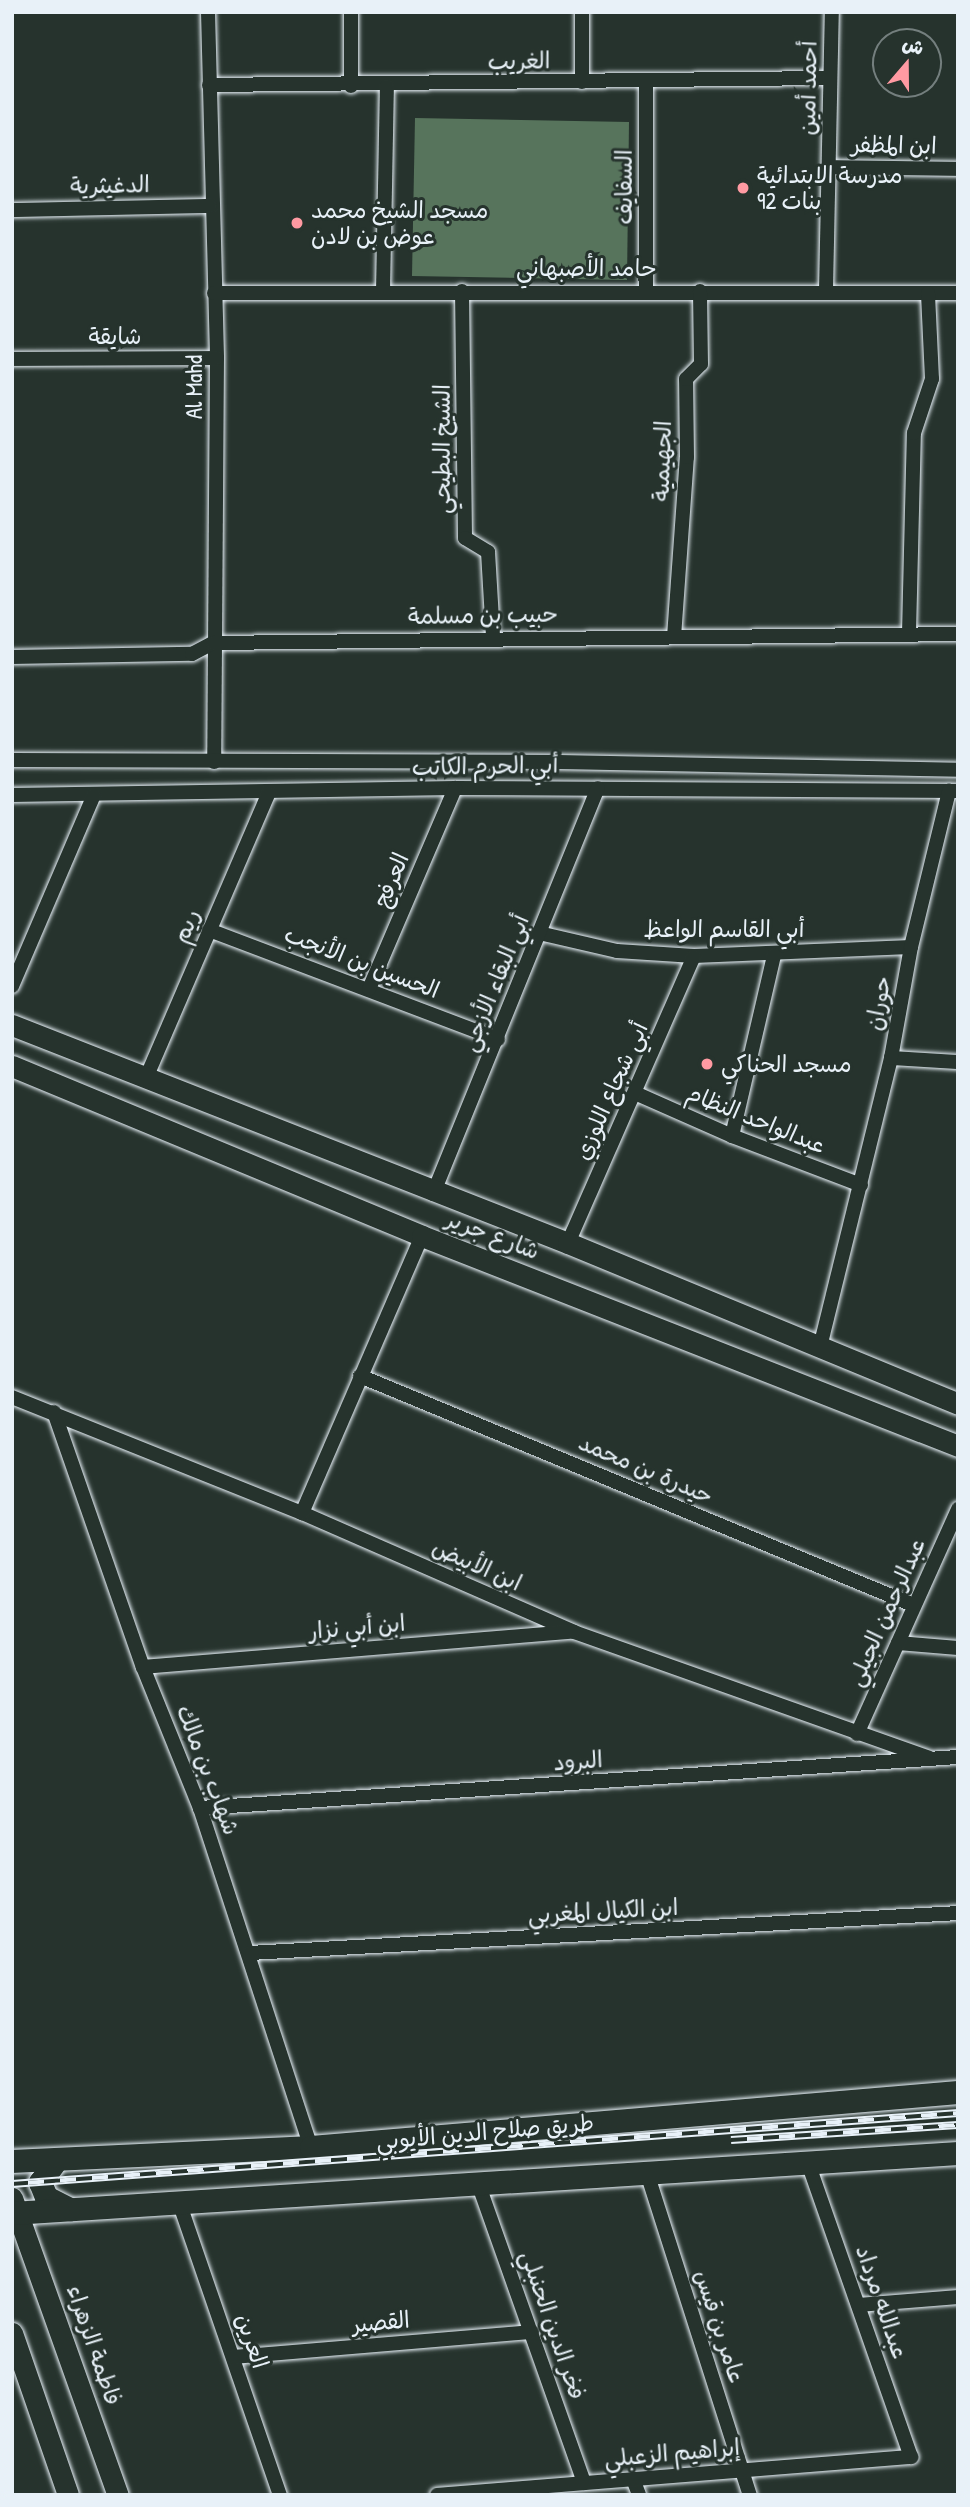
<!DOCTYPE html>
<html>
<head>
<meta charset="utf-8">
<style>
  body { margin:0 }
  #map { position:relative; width:970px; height:2507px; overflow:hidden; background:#26332d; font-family:"Patrick Hand","Playpen Sans Arabic",sans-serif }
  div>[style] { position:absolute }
  .green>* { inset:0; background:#57745c }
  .roads { filter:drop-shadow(0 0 2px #e8f1f8) drop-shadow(0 0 2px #e8f1f8) }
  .minor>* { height:14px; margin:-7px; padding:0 7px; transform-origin:7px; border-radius:7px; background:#26332d }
  .secondary>* { height:21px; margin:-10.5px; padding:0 10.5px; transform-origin:10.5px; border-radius:10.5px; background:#26332d }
  .primary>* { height:23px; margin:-11.5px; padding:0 11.5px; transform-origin:11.5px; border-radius:11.5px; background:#26332d }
  .rail>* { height:8px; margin-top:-4px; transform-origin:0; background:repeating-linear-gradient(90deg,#26332d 0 16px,#e8f1f8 0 32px); box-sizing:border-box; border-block:2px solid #e8f1f8 }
  .dots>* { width:19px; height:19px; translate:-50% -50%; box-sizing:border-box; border:4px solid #26332d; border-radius:50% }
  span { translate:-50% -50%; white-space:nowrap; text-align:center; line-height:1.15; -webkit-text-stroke:6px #26332d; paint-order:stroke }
  .street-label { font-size:23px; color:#e8f1f8 }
  .poi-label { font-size:23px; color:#e8f1f8 }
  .left { translate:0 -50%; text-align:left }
  .frame { position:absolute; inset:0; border:14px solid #e8f1f8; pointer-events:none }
  .north { position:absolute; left:872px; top:28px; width:70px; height:70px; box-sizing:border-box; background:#26332d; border:2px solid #747f7e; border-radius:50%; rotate:20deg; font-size:19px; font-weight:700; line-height:28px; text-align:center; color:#e8f1f8 }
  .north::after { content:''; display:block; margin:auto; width:24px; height:32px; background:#ff9aa2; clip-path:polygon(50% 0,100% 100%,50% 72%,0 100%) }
</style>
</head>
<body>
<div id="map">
  <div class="green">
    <i style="clip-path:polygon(415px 118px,629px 122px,627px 280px,412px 276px)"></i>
  </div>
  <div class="roads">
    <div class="minor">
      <i style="left:208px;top:12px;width:346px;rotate:88.5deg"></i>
      <i style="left:217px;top:358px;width:404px;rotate:90.4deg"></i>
      <i style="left:351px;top:12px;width:74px;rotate:90deg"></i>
      <i style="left:582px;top:12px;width:70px;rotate:90deg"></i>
      <i style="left:646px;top:83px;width:208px;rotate:90deg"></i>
      <i style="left:209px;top:85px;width:621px;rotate:-0.65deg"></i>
      <i style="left:830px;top:167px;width:128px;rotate:0.9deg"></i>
      <i style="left:12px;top:210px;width:198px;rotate:-1.2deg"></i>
      <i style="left:826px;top:290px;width:278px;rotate:-88.8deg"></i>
      <i style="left:383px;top:291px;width:205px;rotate:-88.9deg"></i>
      <i style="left:462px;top:291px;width:247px;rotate:89.3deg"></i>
      <i style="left:465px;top:538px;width:27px;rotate:31deg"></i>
      <i style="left:488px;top:552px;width:84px;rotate:86.6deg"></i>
      <i style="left:214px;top:293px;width:744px"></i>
      <i style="left:12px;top:359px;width:205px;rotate:-0.3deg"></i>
      <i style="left:909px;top:633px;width:200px;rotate:-88.6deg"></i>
      <i style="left:914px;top:433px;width:57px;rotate:-71.6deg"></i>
      <i style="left:932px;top:379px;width:86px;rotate:-92.7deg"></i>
      <i style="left:674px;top:637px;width:180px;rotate:-85.9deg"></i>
      <i style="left:687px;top:457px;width:78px;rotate:-90.7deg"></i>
      <i style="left:686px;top:379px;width:21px;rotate:-45deg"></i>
      <i style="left:701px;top:364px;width:73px;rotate:-90.8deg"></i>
      <i style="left:12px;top:657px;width:180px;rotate:-1deg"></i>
      <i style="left:192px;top:654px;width:24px;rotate:-28deg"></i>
      <i style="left:213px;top:643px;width:745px;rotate:-0.69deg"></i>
      <i style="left:12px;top:760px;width:547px;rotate:0.21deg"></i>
      <i style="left:559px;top:762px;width:399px;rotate:1.1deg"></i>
      <i style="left:12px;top:795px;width:443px;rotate:-0.9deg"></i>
      <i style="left:455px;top:788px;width:503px;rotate:0.34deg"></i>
      <i style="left:209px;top:930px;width:309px;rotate:20.7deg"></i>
      <i style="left:539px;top:933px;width:80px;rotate:13deg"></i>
      <i style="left:617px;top:951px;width:77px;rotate:3.7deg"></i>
      <i style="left:694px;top:956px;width:217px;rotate:-2.4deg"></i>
      <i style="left:12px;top:986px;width:208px;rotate:-66.8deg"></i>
      <i style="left:369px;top:989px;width:219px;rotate:-66.8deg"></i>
      <i style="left:891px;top:1058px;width:67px;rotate:3.4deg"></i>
      <i style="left:146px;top:1078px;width:310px;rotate:-66.7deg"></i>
      <i style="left:635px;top:1093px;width:106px;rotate:23.9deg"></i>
      <i style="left:732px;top:1136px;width:138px;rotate:20.8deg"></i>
      <i style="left:732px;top:1136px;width:186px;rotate:-76.9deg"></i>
      <i style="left:433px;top:1194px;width:438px;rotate:-67.9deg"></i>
      <i style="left:568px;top:1243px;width:313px;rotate:-66.3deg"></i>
      <i style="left:820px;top:1347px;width:298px;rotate:-76.2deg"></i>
      <i style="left:891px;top:1058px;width:113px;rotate:-79.8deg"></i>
      <i style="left:911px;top:947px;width:161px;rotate:-76.3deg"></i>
      <i style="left:360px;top:1376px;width:599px;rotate:22.49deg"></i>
      <i style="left:12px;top:1397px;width:312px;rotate:21.8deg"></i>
      <i style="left:302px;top:1513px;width:297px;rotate:23.6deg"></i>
      <i style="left:574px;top:1632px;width:377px;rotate:19.5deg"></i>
      <i style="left:54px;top:1412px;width:270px;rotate:70.8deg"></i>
      <i style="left:143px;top:1667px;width:152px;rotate:68deg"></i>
      <i style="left:200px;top:1808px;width:357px;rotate:71.9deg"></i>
      <i style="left:302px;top:1513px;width:302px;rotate:-66.6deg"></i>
      <i style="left:898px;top:1643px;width:60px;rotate:4.8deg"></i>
      <i style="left:143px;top:1667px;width:431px;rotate:-4.7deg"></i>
      <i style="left:857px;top:1734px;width:247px;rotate:-65.8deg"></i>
      <i style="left:200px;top:1808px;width:760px;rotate:-3.85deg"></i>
      <i style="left:250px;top:1953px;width:709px;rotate:-3.23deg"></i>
      <i style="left:647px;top:2173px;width:338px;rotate:72.3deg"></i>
      <i style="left:478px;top:2183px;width:318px;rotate:70.5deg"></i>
      <i style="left:179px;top:2202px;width:310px;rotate:71deg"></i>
      <i style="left:859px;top:2305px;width:99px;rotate:-4.6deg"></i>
      <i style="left:234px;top:2357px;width:299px;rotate:-4.8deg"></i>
      <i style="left:633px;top:2479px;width:17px;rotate:69deg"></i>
      <i style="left:437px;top:2495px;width:476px;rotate:-4.6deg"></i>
      <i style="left:911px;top:2457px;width:312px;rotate:-109.3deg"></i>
    </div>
    <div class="secondary">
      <i style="left:12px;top:1025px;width:597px;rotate:21.41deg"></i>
      <i style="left:568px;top:1243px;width:422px;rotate:22.4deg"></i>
      <i style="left:12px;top:1066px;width:444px;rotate:22.5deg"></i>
      <i style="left:422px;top:1236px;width:576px;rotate:21.39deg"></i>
      <i style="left:12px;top:2198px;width:315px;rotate:70.4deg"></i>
      <i style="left:12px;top:2333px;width:171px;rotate:70.9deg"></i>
    </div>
    <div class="primary">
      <i style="left:57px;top:2159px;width:29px;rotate:126deg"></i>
      <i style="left:40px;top:2182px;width:16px;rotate:68deg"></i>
      <i style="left:46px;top:2197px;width:27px;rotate:27deg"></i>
      <i style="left:12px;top:2161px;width:299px;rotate:-2.7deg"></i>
      <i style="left:311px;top:2147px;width:649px;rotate:-4.86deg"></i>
      <i style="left:12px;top:2213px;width:948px;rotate:-3.63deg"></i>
    </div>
  </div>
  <div class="rail">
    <i style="left:731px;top:2140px;width:227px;rotate:-3.8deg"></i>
    <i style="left:12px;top:2184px;width:949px;rotate:-4.29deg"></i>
  </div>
  <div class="dots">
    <i style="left:743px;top:188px;background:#ff9aa2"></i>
    <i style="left:297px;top:223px;background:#ff9aa2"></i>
    <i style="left:707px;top:1064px;background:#ff9aa2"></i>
  </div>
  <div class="street-label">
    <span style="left:519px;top:61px;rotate:-1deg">الغريب</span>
    <span style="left:808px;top:88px;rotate:-89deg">أحمد أمين</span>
    <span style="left:894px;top:145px;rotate:1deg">ابن المظفر</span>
    <span style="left:110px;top:185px;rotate:-1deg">الدغيثرية</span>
    <span style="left:624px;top:187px;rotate:-90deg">السفايف</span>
    <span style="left:586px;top:268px">حامد الأصبهاني</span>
    <span style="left:115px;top:336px">شايقة</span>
    <span style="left:194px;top:387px;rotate:-90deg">Al Mahd</span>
    <span style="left:442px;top:449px;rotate:-90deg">الشيخ البطيحي</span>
    <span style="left:662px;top:461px;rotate:-88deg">الجهيمية</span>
    <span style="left:483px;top:615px;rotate:-1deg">حبيب بن مسلمة</span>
    <span style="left:485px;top:766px;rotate:-1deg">أبي الحرم الكاتب</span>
    <span style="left:391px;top:880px;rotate:-67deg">العرفج</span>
    <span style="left:186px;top:926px;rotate:-67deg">ريم</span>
    <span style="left:724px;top:929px">أبي القاسم الواعظ</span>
    <span style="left:362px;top:962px;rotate:21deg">الحسين بن الأنجب</span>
    <span style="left:495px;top:983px;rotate:-68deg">أبي البقاء الأزجي</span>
    <span style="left:878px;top:1004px;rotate:-80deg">حوران</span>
    <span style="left:611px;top:1091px;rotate:-66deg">أبي شجاع اللوزي</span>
    <span style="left:756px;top:1119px;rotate:22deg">عبدالواحد النظام</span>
    <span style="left:493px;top:1235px;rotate:21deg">شارع جرير</span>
    <span style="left:646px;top:1469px;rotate:23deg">حيدرة بن محمد</span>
    <span style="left:477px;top:1565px;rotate:24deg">ابن الأبيض</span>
    <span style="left:886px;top:1612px;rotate:-66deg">عبدالرحمن الجيلي</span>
    <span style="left:357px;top:1627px;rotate:-5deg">ابن أبي نزار</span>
    <span style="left:578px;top:1761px;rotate:-4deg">البرود</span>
    <span style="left:208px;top:1770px;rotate:69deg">شهاب بن مالك</span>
    <span style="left:603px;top:1911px;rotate:-3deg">ابن الكيال المغربي</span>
    <span style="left:485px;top:2132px;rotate:-5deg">طريق صلاح الدين الأيوبي</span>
    <span style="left:882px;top:2302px;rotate:71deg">عبدالله مرداد</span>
    <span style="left:381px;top:2322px;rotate:-5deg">القصير</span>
    <span style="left:553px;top:2325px;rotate:71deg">فخر الدين الحنبلي</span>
    <span style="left:720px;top:2327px;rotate:72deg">عامر بن قيس</span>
    <span style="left:252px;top:2341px;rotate:71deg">العرين</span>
    <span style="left:94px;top:2345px;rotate:71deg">فاطمة الزهراء</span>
    <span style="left:672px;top:2453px;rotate:-5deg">إبراهيم الزعبلي</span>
  </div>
  <div class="poi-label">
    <span class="left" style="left:757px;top:188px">مدرسة الابتدائية<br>92 بنات</span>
    <span class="left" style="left:311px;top:223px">مسجد الشيخ محمد<br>عوض بن لادن</span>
    <span class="left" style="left:721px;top:1064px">مسجد الحناكي</span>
  </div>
  <div class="frame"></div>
  <div class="north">ش</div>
</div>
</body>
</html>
